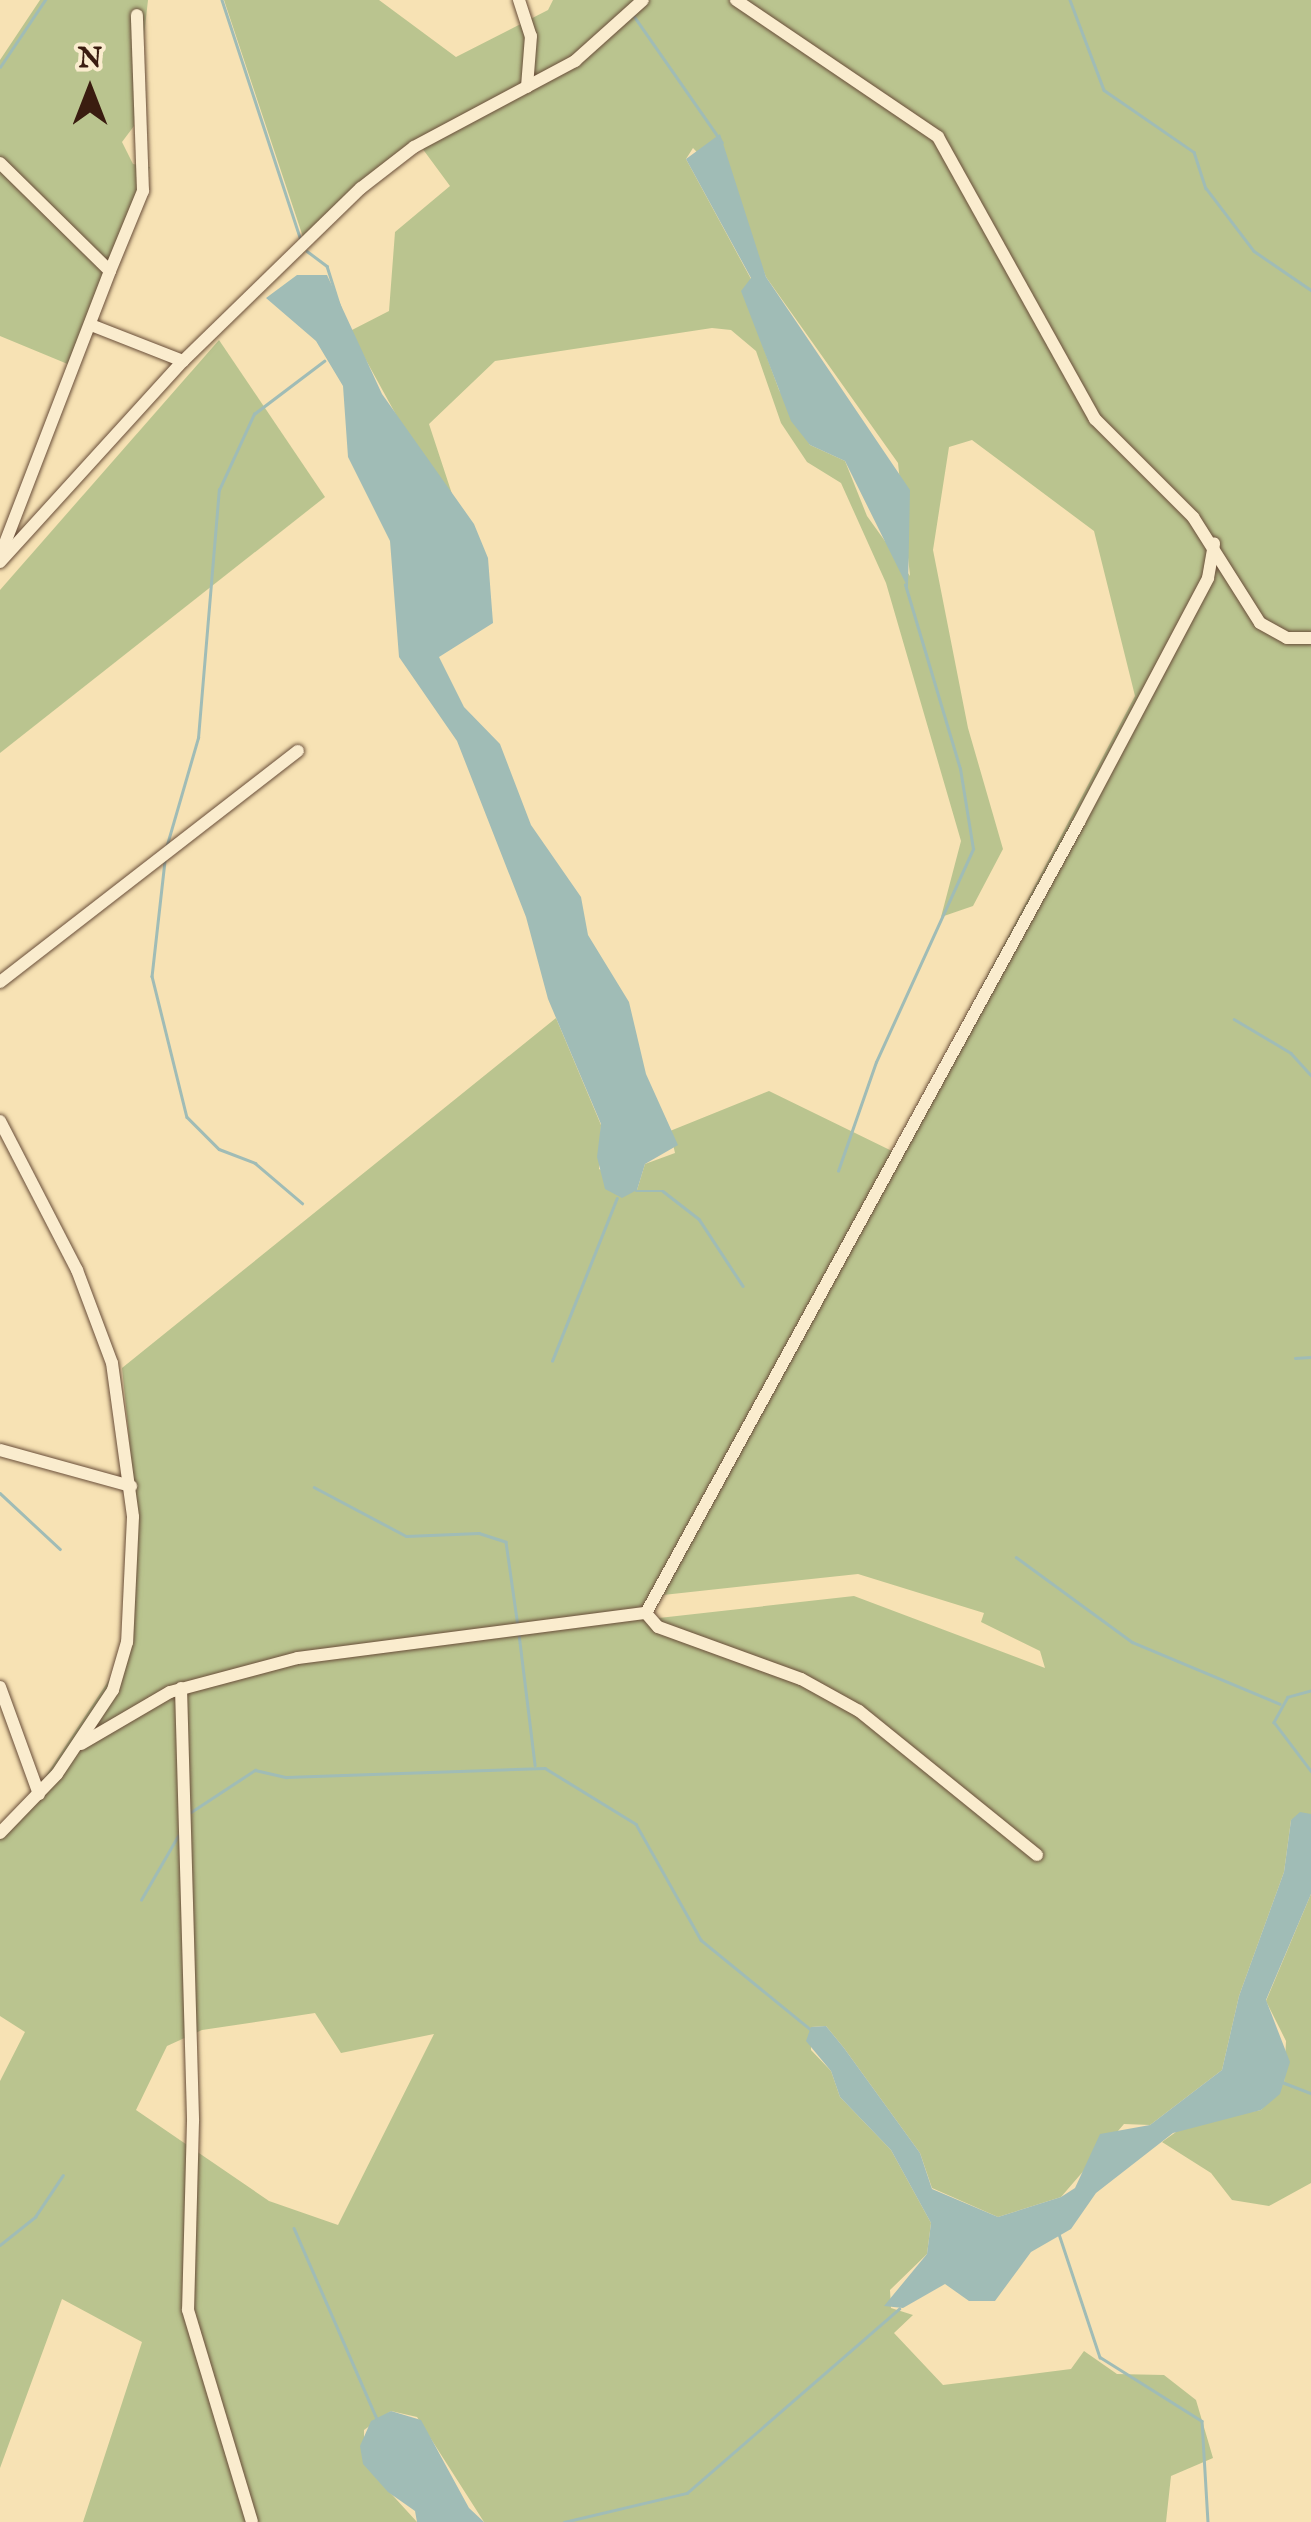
<!DOCTYPE html>
<html>
<head>
<meta charset="utf-8">
<style>
  body { margin:0 }
  #map { position:relative; width:1311px; height:2522px; overflow:hidden; background:#f7e2b4; font-family:"IM FELL English",serif }
  div>[style] { position:absolute }
  .green>* { inset:0; background:#bac48f }
  .water>* { inset:0; background:#a0bcb6 }
  .stream>* { height:2.5px; margin:-1.25px; padding:0 1.25px; transform-origin:1.25px; border-radius:1.25px; background:#a0bcb6 }
  .roads { filter:drop-shadow(0 0 2px #694e39) drop-shadow(0 0 2px #694e39) }
  .minor>* { height:12px; margin:-6px; padding:0 6px; transform-origin:6px; border-radius:6px; background:#faecce }
  span { translate:-50% -50%; white-space:nowrap; text-align:center; line-height:1.15; -webkit-text-stroke:8px #faecce; paint-order:stroke }
  .north { position:absolute; left:40px; top:40px; width:100px; height:100px; -webkit-text-stroke:8px #faecce; paint-order:stroke; rotate:0deg; font-size:28px; font-weight:700; line-height:40px; text-align:center; color:#3a1c10 }
  .north::after { content:''; display:block; margin:auto; width:35px; height:45px; background:#3a1c10; clip-path:polygon(50% 0,100% 100%,50% 72%,0 100%) }
</style>
</head>
<body>
<div id="map">
  <div class="green">
    <i style="clip-path:polygon(40px 0,148px 0,134px 126px,122px 142px,133px 164px,150px 167px,70px 365px,0 336px,0 60px)"></i>
    <i style="clip-path:polygon(evenodd,224px 0,379px 0,456px 57px,548px 10px,553px 0,1311px 0,1311px 1814px,1291px 1820px,1284px 1872px,1239px 1996px,1222px 2070px,1150px 2125px,1124px 2124px,1061px 2197px,998px 2217px,932px 2188px,920px 2153px,844px 2048px,826px 2026px,811px 2027px,811px 2050px,831px 2071px,840px 2097px,891px 2150px,931px 2223px,927px 2254px,890px 2290px,891px 2308px,913px 2315px,894px 2333px,943px 2385px,1071px 2369px,1084px 2351px,1117px 2374px,1164px 2375px,1196px 2400px,1213px 2458px,1171px 2476px,1166px 2522px,484px 2522px,417px 2417px,391px 2411px,364px 2430px,364px 2464px,417px 2522px,83px 2522px,142px 2342px,62px 2299px,0 2468px,0 2081px,25px 2032px,0 2016px,0 1825px,45px 1777px,128px 1651px,134px 1486px,122px 1368px,556px 1018px,601px 1125px,599px 1169px,637px 1190px,645px 1164px,675px 1153px,670px 1131px,769px 1091px,894px 1152px,1135px 696px,1094px 531px,972px 440px,949px 447px,933px 550px,968px 728px,1003px 849px,973px 906px,941px 917px,961px 841px,886px 583px,841px 483px,807px 462px,781px 423px,756px 351px,731px 330px,712px 328px,495px 361px,429px 424px,453px 497px,411px 442px,350px 331px,389px 311px,395px 232px,450px 186px,422px 148px,304px 240px,224px 0,693px 148px,731px 187px,766px 277px,898px 463px,910px 576px,867px 516px,845px 461px,810px 445px,779px 390px,746px 300px,751px 279px,686px 159px,693px 148px,224px 0,858px 1574px,984px 1613px,981px 1622px,1040px 1651px,1045px 1668px,854px 1596px,650px 1619px,663px 1595px,858px 1574px,224px 0,315px 2013px,341px 2053px,434px 2034px,338px 2225px,269px 2201px,136px 2110px,167px 2046px,202px 2030px,315px 2013px)"></i>
    <i style="clip-path:polygon(219px 340px,325px 497px,0 753px,0 590px)"></i>
    <i style="clip-path:polygon(1311px 1894px,1311px 2183px,1269px 2206px,1232px 2200px,1211px 2173px,1162px 2142px,1187px 2124px,1261px 2110px,1284px 2083px,1286px 2041px,1266px 2001px)"></i>
  </div>
  <div class="water">
    <i style="clip-path:polygon(720px 134px,766px 277px,910px 490px,908px 588px,845px 461px,810px 445px,791px 421px,741px 291px,751px 278px,686px 159px)"></i>
    <i style="clip-path:polygon(297px 275px,327px 275px,382px 394px,474px 524px,488px 558px,493px 623px,439px 657px,464px 707px,500px 744px,531px 825px,581px 897px,588px 935px,629px 1002px,646px 1074px,678px 1145px,645px 1164px,637px 1190px,622px 1198px,605px 1189px,597px 1157px,601px 1124px,548px 999px,526px 917px,457px 741px,399px 657px,390px 541px,348px 457px,343px 386px,316px 341px,266px 298px)"></i>
    <i style="clip-path:polygon(1300px 1812px,1311px 1814px,1311px 1894px,1266px 2000px,1290px 2062px,1280px 2094px,1261px 2110px,1173px 2133px,1096px 2193px,1071px 2229px,1031px 2252px,995px 2301px,969px 2301px,945px 2284px,903px 2308px,884px 2306px,927px 2254px,931px 2223px,891px 2150px,840px 2097px,831px 2071px,806px 2041px,811px 2027px,826px 2026px,844px 2048px,920px 2153px,932px 2189px,998px 2217px,1061px 2197px,1075px 2188px,1100px 2134px,1150px 2125px,1222px 2070px,1239px 1996px,1284px 1872px,1291px 1820px)"></i>
    <i style="clip-path:polygon(391px 2411px,421px 2420px,469px 2508px,484px 2522px,417px 2522px,415px 2511px,388px 2492px,363px 2464px,360px 2446px,371px 2421px)"></i>
  </div>
  <div class="stream">
    <i style="left:222px;top:0;width:253px;rotate:71.8deg"></i>
    <i style="left:1070px;top:0;width:96px;rotate:69.3deg"></i>
    <i style="left:1104px;top:90px;width:109px;rotate:34.6deg"></i>
    <i style="left:1194px;top:152px;width:38px;rotate:72deg"></i>
    <i style="left:1206px;top:188px;width:79px;rotate:52.7deg"></i>
    <i style="left:1254px;top:251px;width:69px;rotate:34.4deg"></i>
    <i style="left:634px;top:16px;width:154px;rotate:55.1deg"></i>
    <i style="left:0;top:67px;width:81px;rotate:-56.1deg"></i>
    <i style="left:307px;top:251px;width:25px;rotate:37deg"></i>
    <i style="left:327px;top:266px;width:57px;rotate:72.5deg"></i>
    <i style="left:166px;top:848px;width:115px;rotate:-73.8deg"></i>
    <i style="left:198px;top:738px;width:249px;rotate:-85.2deg"></i>
    <i style="left:219px;top:490px;width:84px;rotate:-65.3deg"></i>
    <i style="left:254px;top:414px;width:88px;rotate:-37.1deg"></i>
    <i style="left:165px;top:861px;width:116px;rotate:96.4deg"></i>
    <i style="left:152px;top:976px;width:145px;rotate:76.1deg"></i>
    <i style="left:187px;top:1117px;width:45px;rotate:45deg"></i>
    <i style="left:219px;top:1149px;width:39px;rotate:21deg"></i>
    <i style="left:255px;top:1163px;width:62px;rotate:40.4deg"></i>
    <i style="left:1234px;top:1019px;width:66px;rotate:30.8deg"></i>
    <i style="left:1291px;top:1053px;width:30px;rotate:48deg"></i>
    <i style="left:838px;top:1171px;width:115px;rotate:-70.8deg"></i>
    <i style="left:876px;top:1062px;width:234px;rotate:-65.5deg"></i>
    <i style="left:973px;top:849px;width:81px;rotate:-99.2deg"></i>
    <i style="left:960px;top:769px;width:192px;rotate:-106.6deg"></i>
    <i style="left:636px;top:1191px;width:27px"></i>
    <i style="left:663px;top:1191px;width:46px;rotate:37.9deg"></i>
    <i style="left:699px;top:1219px;width:80px;rotate:56.7deg"></i>
    <i style="left:1295px;top:1358px;width:16px;rotate:-4deg"></i>
    <i style="left:552px;top:1361px;width:175px;rotate:-68.3deg"></i>
    <i style="left:314px;top:1487px;width:104px;rotate:28deg"></i>
    <i style="left:406px;top:1536px;width:73px;rotate:-2.4deg"></i>
    <i style="left:479px;top:1533px;width:28px;rotate:18deg"></i>
    <i style="left:506px;top:1542px;width:85px;rotate:81.9deg"></i>
    <i style="left:0;top:1493px;width:82px;rotate:43deg"></i>
    <i style="left:1016px;top:1557px;width:144px;rotate:36.2deg"></i>
    <i style="left:1132px;top:1642px;width:160px;rotate:22.7deg"></i>
    <i style="left:519px;top:1634px;width:132px;rotate:83deg"></i>
    <i style="left:1311px;top:1691px;width:24px;rotate:165deg"></i>
    <i style="left:1288px;top:1697px;width:29px;rotate:119deg"></i>
    <i style="left:1274px;top:1722px;width:61px;rotate:52.9deg"></i>
    <i style="left:191px;top:1812px;width:77px;rotate:-33.3deg"></i>
    <i style="left:255px;top:1770px;width:32px;rotate:13deg"></i>
    <i style="left:286px;top:1777px;width:259px;rotate:-2deg"></i>
    <i style="left:545px;top:1768px;width:107px;rotate:31.6deg"></i>
    <i style="left:636px;top:1824px;width:133px;rotate:60.7deg"></i>
    <i style="left:701px;top:1940px;width:141px;rotate:39.2deg"></i>
    <i style="left:141px;top:1900px;width:74px;rotate:-60deg"></i>
    <i style="left:1282px;top:2082px;width:31px;rotate:21deg"></i>
    <i style="left:294px;top:2228px;width:208px;rotate:66.5deg"></i>
    <i style="left:1059px;top:2234px;width:130px;rotate:71.6deg"></i>
    <i style="left:1100px;top:2357px;width:120px;rotate:32.1deg"></i>
    <i style="left:1202px;top:2421px;width:101px;rotate:86.6deg"></i>
    <i style="left:0;top:2245px;width:45px;rotate:-38.7deg"></i>
    <i style="left:35px;top:2217px;width:50px;rotate:-56.3deg"></i>
    <i style="left:564px;top:2522px;width:126px;rotate:-13.3deg"></i>
    <i style="left:687px;top:2493px;width:281px;rotate:-41deg"></i>
  </div>
  <div class="roads">
    <div class="minor">
      <i style="left:519px;top:0;width:38px;rotate:72deg"></i>
      <i style="left:531px;top:36px;width:51px;rotate:94.5deg"></i>
      <i style="left:736px;top:0;width:244px;rotate:34.1deg"></i>
      <i style="left:938px;top:137px;width:323px;rotate:60.9deg"></i>
      <i style="left:1095px;top:419px;width:139px;rotate:45deg"></i>
      <i style="left:1193px;top:517px;width:125px;rotate:57.7deg"></i>
      <i style="left:1260px;top:623px;width:31px;rotate:29deg"></i>
      <i style="left:1287px;top:638px;width:24px"></i>
      <i style="left:0;top:163px;width:154px;rotate:44.5deg"></i>
      <i style="left:110px;top:271px;width:303px;rotate:111.1deg"></i>
      <i style="left:110px;top:271px;width:87px;rotate:-67.6deg"></i>
      <i style="left:143px;top:191px;width:176px;rotate:-92deg"></i>
      <i style="left:91px;top:325px;width:99px;rotate:21.4deg"></i>
      <i style="left:0;top:562px;width:272px;rotate:-47.7deg"></i>
      <i style="left:183px;top:361px;width:248px;rotate:-44.2deg"></i>
      <i style="left:361px;top:188px;width:67px;rotate:-37.7deg"></i>
      <i style="left:414px;top:147px;width:183px;rotate:-28.1deg"></i>
      <i style="left:575px;top:61px;width:91px;rotate:-41.9deg"></i>
      <i style="left:0;top:982px;width:377px;rotate:-37.8deg"></i>
      <i style="left:0;top:1121px;width:168px;rotate:62.7deg"></i>
      <i style="left:77px;top:1270px;width:99px;rotate:69.4deg"></i>
      <i style="left:112px;top:1363px;width:155px;rotate:82.2deg"></i>
      <i style="left:133px;top:1517px;width:125px;rotate:92.7deg"></i>
      <i style="left:127px;top:1642px;width:50px;rotate:106.3deg"></i>
      <i style="left:113px;top:1690px;width:101px;rotate:123.7deg"></i>
      <i style="left:57px;top:1774px;width:82px;rotate:134deg"></i>
      <i style="left:0;top:1450px;width:136px;rotate:15.4deg"></i>
      <i style="left:0;top:1687px;width:114px;rotate:70deg"></i>
      <i style="left:181px;top:1688px;width:433px;rotate:88.4deg"></i>
      <i style="left:193px;top:2121px;width:189px;rotate:91.5deg"></i>
      <i style="left:188px;top:2310px;width:221px;rotate:73.2deg"></i>
      <i style="left:81px;top:1744px;width:103px;rotate:-30.3deg"></i>
      <i style="left:170px;top:1692px;width:132px;rotate:-14.9deg"></i>
      <i style="left:298px;top:1658px;width:351px;rotate:-7.4deg"></i>
      <i style="left:1037px;top:1855px;width:229px;rotate:-141deg"></i>
      <i style="left:859px;top:1711px;width:66px;rotate:-151.1deg"></i>
      <i style="left:801px;top:1679px;width:152px;rotate:-160deg"></i>
      <i style="left:658px;top:1627px;width:18px;rotate:-131deg"></i>
      <i style="left:646px;top:1613px;width:902px;rotate:-61.3deg"></i>
      <i style="left:1079px;top:822px;width:276px;rotate:-62.1deg"></i>
      <i style="left:1208px;top:578px;width:35px;rotate:-80deg"></i>
    </div>
  </div>
  <div class="north">N</div>
</div>
</body>
</html>
